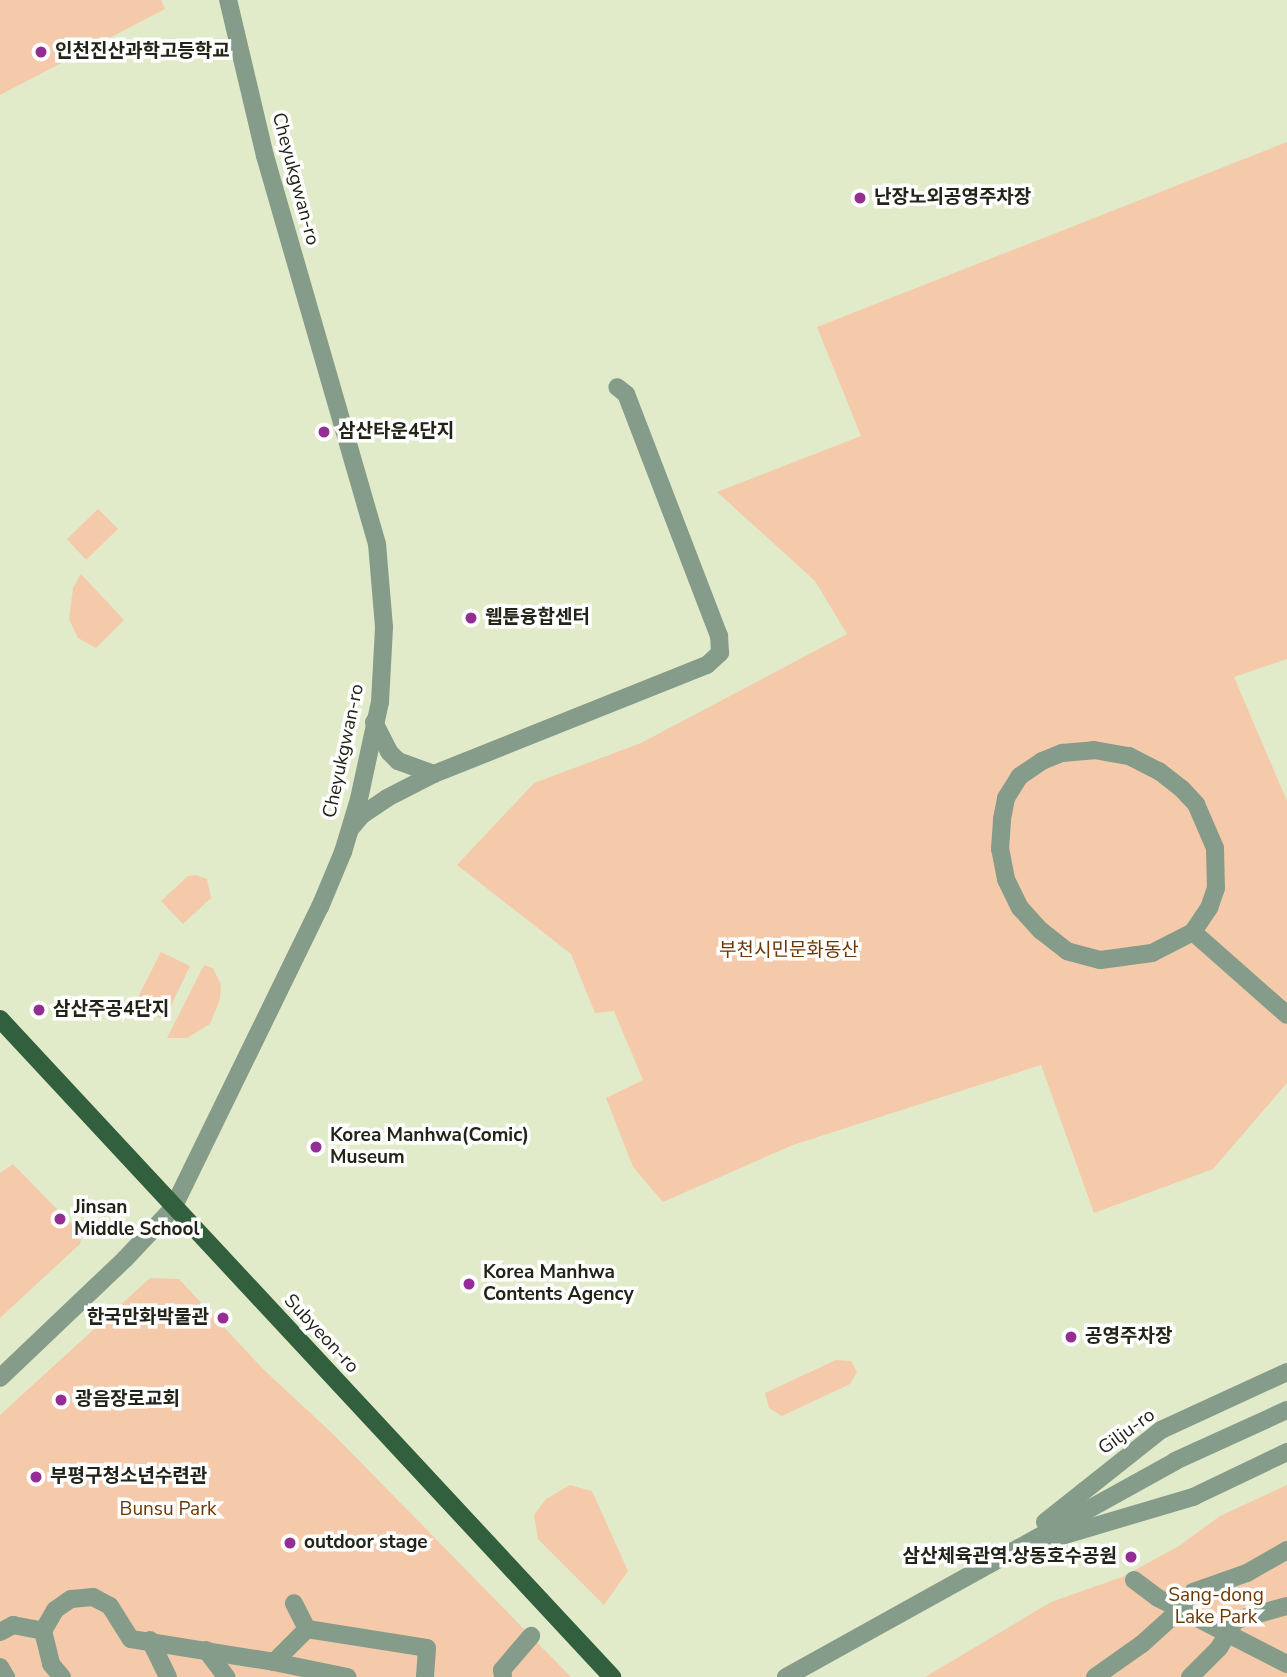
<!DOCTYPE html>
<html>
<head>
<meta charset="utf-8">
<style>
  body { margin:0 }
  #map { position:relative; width:1287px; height:1677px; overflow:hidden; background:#e2ebc9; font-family:"Nunito Sans","Noto Sans KR",sans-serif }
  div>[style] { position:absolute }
  .green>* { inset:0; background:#f4caaa }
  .minor>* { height:18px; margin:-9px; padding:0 9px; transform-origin:9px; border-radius:9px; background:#849c89 }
  .major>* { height:18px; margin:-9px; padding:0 9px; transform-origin:9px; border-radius:9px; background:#325f3d }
  .dots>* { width:19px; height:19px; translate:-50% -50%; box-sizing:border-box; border:4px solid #fff; border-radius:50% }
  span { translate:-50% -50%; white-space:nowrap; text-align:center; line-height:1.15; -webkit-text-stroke:7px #fff; paint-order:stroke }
  .poi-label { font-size:19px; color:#212417; font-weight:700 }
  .left { translate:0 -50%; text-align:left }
  .right { translate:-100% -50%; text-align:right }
  .street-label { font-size:19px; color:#212417 }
  .park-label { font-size:19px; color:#6a3700 }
</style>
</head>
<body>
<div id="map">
  <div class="green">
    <i style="clip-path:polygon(0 0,161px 0,165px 9px,0 95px)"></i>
    <i style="clip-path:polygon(1287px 142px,1287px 659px,1234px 677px,1287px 801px,1287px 1083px,1213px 1169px,1094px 1213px,1041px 1065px,793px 1145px,663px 1202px,633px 1167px,606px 1098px,643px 1080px,614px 1011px,595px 1013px,571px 954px,457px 865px,534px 783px,641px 743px,847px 634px,815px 581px,717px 492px,861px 436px,817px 327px)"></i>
    <i style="clip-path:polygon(98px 509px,118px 529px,86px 560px,67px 539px)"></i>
    <i style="clip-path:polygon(81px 574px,124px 620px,96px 648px,78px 638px,69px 619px,73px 588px)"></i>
    <i style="clip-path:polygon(196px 875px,207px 879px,211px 898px,183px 924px,161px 901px,188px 876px)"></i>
    <i style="clip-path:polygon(161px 952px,190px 966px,164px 1020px,134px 1005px)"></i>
    <i style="clip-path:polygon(204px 965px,213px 968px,221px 985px,220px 999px,210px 1024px,187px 1038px,167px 1038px)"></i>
    <i style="clip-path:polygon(13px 1164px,82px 1235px,80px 1244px,0 1318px,0 1173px)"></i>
    <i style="clip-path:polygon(150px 1278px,179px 1279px,263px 1369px,334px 1435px,571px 1677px,0 1677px,0 1415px)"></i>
    <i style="clip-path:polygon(836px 1360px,851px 1361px,857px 1372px,850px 1384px,782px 1416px,769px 1408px,765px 1393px)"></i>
    <i style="clip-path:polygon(570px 1485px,592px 1491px,628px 1571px,604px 1605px,538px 1539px,534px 1515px,546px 1499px)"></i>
    <i style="clip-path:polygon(1287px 1485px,1287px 1677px,925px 1677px,1051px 1602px,1122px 1577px,1179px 1546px,1220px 1516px)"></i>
  </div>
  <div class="minor">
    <i style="left:374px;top:722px;width:34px;rotate:63deg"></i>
    <i style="left:389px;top:752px;width:13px;rotate:45deg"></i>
    <i style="left:398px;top:761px;width:38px;rotate:20deg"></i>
    <i style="left:1094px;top:750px;width:36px;rotate:10deg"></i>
    <i style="left:1129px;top:756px;width:34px;rotate:27deg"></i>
    <i style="left:1159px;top:771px;width:29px;rotate:38deg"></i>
    <i style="left:1182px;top:789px;width:21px;rotate:47deg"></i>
    <i style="left:1196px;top:804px;width:48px;rotate:66.6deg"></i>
    <i style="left:1215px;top:848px;width:40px;rotate:88.6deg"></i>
    <i style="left:1216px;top:888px;width:21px;rotate:109deg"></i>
    <i style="left:1209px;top:908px;width:29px;rotate:124deg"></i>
    <i style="left:1193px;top:932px;width:46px;rotate:152.9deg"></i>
    <i style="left:1152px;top:953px;width:52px;rotate:172.3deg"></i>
    <i style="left:1100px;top:960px;width:34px;rotate:-165deg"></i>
    <i style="left:1067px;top:951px;width:33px;rotate:-142deg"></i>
    <i style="left:1041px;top:931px;width:31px;rotate:-132deg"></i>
    <i style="left:1020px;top:908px;width:32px;rotate:-116deg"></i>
    <i style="left:1006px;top:879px;width:31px;rotate:-101deg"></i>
    <i style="left:1000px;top:849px;width:30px;rotate:-86deg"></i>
    <i style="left:1002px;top:819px;width:21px;rotate:-79deg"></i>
    <i style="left:1006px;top:798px;width:26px;rotate:-58deg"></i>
    <i style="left:1020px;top:776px;width:27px;rotate:-34deg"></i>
    <i style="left:1042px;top:761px;width:22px;rotate:-22deg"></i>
    <i style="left:1062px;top:753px;width:32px;rotate:-5deg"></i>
    <i style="left:351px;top:828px;width:17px;rotate:-50deg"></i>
    <i style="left:362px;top:815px;width:30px;rotate:-34deg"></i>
    <i style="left:387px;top:798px;width:53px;rotate:-27.1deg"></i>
    <i style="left:434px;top:774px;width:294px;rotate:-21.8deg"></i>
    <i style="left:707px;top:665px;width:18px;rotate:-43deg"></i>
    <i style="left:720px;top:653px;width:17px;rotate:-93deg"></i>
    <i style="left:719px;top:636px;width:259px;rotate:-111deg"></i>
    <i style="left:626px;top:394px;width:11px;rotate:-142deg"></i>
    <i style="left:1193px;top:932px;width:125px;rotate:41.4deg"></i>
    <i style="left:0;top:1378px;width:173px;rotate:-43.6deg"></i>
    <i style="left:125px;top:1259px;width:70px;rotate:-46.7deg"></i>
    <i style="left:173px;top:1208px;width:335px;rotate:-64deg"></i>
    <i style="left:320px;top:907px;width:60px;rotate:-67.3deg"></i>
    <i style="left:343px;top:852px;width:55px;rotate:-73.2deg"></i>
    <i style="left:359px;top:799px;width:99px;rotate:-77.8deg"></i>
    <i style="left:380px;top:702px;width:75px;rotate:-86.9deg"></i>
    <i style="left:384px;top:627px;width:83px;rotate:-94.8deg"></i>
    <i style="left:377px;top:544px;width:404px;rotate:-106.1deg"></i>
    <i style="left:265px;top:156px;width:160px;rotate:-103.3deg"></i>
    <i style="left:1045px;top:1522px;width:148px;rotate:-38.4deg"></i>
    <i style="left:1161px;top:1430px;width:139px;rotate:-24.7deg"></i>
    <i style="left:1041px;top:1542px;width:159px;rotate:-16.5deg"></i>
    <i style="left:1193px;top:1497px;width:104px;rotate:-25.6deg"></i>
    <i style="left:1134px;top:1580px;width:30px;rotate:37deg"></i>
    <i style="left:1158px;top:1598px;width:145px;rotate:27.1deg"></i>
    <i style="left:307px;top:1629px;width:121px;rotate:9deg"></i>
    <i style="left:427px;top:1648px;width:29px;rotate:94deg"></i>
    <i style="left:43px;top:1631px;width:24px;rotate:-60deg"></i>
    <i style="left:55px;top:1610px;width:19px;rotate:-35deg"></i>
    <i style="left:71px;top:1599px;width:22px;rotate:-5deg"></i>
    <i style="left:93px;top:1597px;width:19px;rotate:28deg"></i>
    <i style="left:110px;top:1606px;width:39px;rotate:58deg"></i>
    <i style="left:131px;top:1639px;width:145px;rotate:9.1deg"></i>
    <i style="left:274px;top:1662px;width:47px;rotate:-45deg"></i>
    <i style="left:307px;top:1629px;width:29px;rotate:-117deg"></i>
    <i style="left:0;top:1632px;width:15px;rotate:-28deg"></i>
    <i style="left:13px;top:1625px;width:31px;rotate:11deg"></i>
    <i style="left:43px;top:1631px;width:34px;rotate:76deg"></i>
    <i style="left:51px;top:1664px;width:17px;rotate:50deg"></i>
    <i style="left:150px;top:1640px;width:41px;rotate:64.1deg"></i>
    <i style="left:206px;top:1650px;width:34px;rotate:53deg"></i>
    <i style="left:274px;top:1662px;width:75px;rotate:11.6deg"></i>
    <i style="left:0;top:1667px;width:12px;rotate:59deg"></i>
    <i style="left:503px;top:1677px;width:7px;rotate:-98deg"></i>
    <i style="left:502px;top:1670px;width:45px;rotate:-49.5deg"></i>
    <i style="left:786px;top:1677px;width:445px;rotate:-29deg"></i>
    <i style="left:1175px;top:1461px;width:123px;rotate:-24.5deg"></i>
    <i style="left:1095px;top:1677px;width:57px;rotate:-35.1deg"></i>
    <i style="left:1142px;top:1644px;width:43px;rotate:-42.2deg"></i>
    <i style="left:1174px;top:1615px;width:30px;rotate:-50deg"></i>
    <i style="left:1193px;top:1592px;width:57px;rotate:-19.4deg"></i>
    <i style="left:1247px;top:1573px;width:46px;rotate:-29.9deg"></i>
    <i style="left:1190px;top:1677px;width:41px;rotate:-45deg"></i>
    <i style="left:1219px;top:1648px;width:33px;rotate:-59deg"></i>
    <i style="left:1236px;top:1620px;width:53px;rotate:-15.4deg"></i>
  </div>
  <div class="major">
    <i style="left:0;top:1019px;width:899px;rotate:47.07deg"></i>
  </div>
  <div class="dots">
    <i style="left:41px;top:52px;background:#942e94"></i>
    <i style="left:860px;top:198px;background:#942e94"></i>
    <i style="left:324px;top:432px;background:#942e94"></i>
    <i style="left:471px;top:618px;background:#942e94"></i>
    <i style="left:39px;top:1010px;background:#942e94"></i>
    <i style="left:316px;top:1147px;background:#942e94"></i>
    <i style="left:60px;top:1219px;background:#942e94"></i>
    <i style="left:469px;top:1284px;background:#942e94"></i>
    <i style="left:223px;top:1318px;background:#942e94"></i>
    <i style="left:1071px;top:1337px;background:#942e94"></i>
    <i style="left:61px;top:1400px;background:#942e94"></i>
    <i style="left:36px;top:1477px;background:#942e94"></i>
    <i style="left:290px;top:1543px;background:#942e94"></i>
    <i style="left:1131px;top:1557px;background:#942e94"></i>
  </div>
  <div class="poi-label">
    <span class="left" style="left:55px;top:52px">인천진산과학고등학교</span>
    <span class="left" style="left:874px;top:198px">난장노외공영주차장</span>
    <span class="left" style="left:338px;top:432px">삼산타운4단지</span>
    <span class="left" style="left:485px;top:618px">웹툰융합센터</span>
    <span class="left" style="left:53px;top:1010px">삼산주공4단지</span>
    <span class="left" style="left:330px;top:1147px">Korea Manhwa(Comic)<br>Museum</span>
    <span class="left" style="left:74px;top:1219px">Jinsan<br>Middle School</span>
    <span class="left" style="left:483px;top:1284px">Korea Manhwa<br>Contents Agency</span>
    <span class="right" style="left:209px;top:1318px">한국만화박물관</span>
    <span class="left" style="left:1085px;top:1337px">공영주차장</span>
    <span class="left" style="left:75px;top:1400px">광음장로교회</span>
    <span class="left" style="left:50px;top:1477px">부평구청소년수련관</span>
    <span class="left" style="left:304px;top:1543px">outdoor stage</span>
    <span class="right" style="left:1117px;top:1557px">삼산체육관역.상동호수공원</span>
  </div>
  <div class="street-label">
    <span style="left:295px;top:179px;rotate:75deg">Cheyukgwan-ro</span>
    <span style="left:344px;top:751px;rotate:-78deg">Cheyukgwan-ro</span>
    <span style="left:321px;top:1334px;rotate:47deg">Subyeon-ro</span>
    <span style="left:1127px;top:1432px;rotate:-36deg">Gilju-ro</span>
  </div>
  <div class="park-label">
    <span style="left:789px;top:951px">부천시민문화동산</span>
    <span style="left:168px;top:1510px">Bunsu Park</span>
    <span style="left:1216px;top:1607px">Sang-dong<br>Lake Park</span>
  </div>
</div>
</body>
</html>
